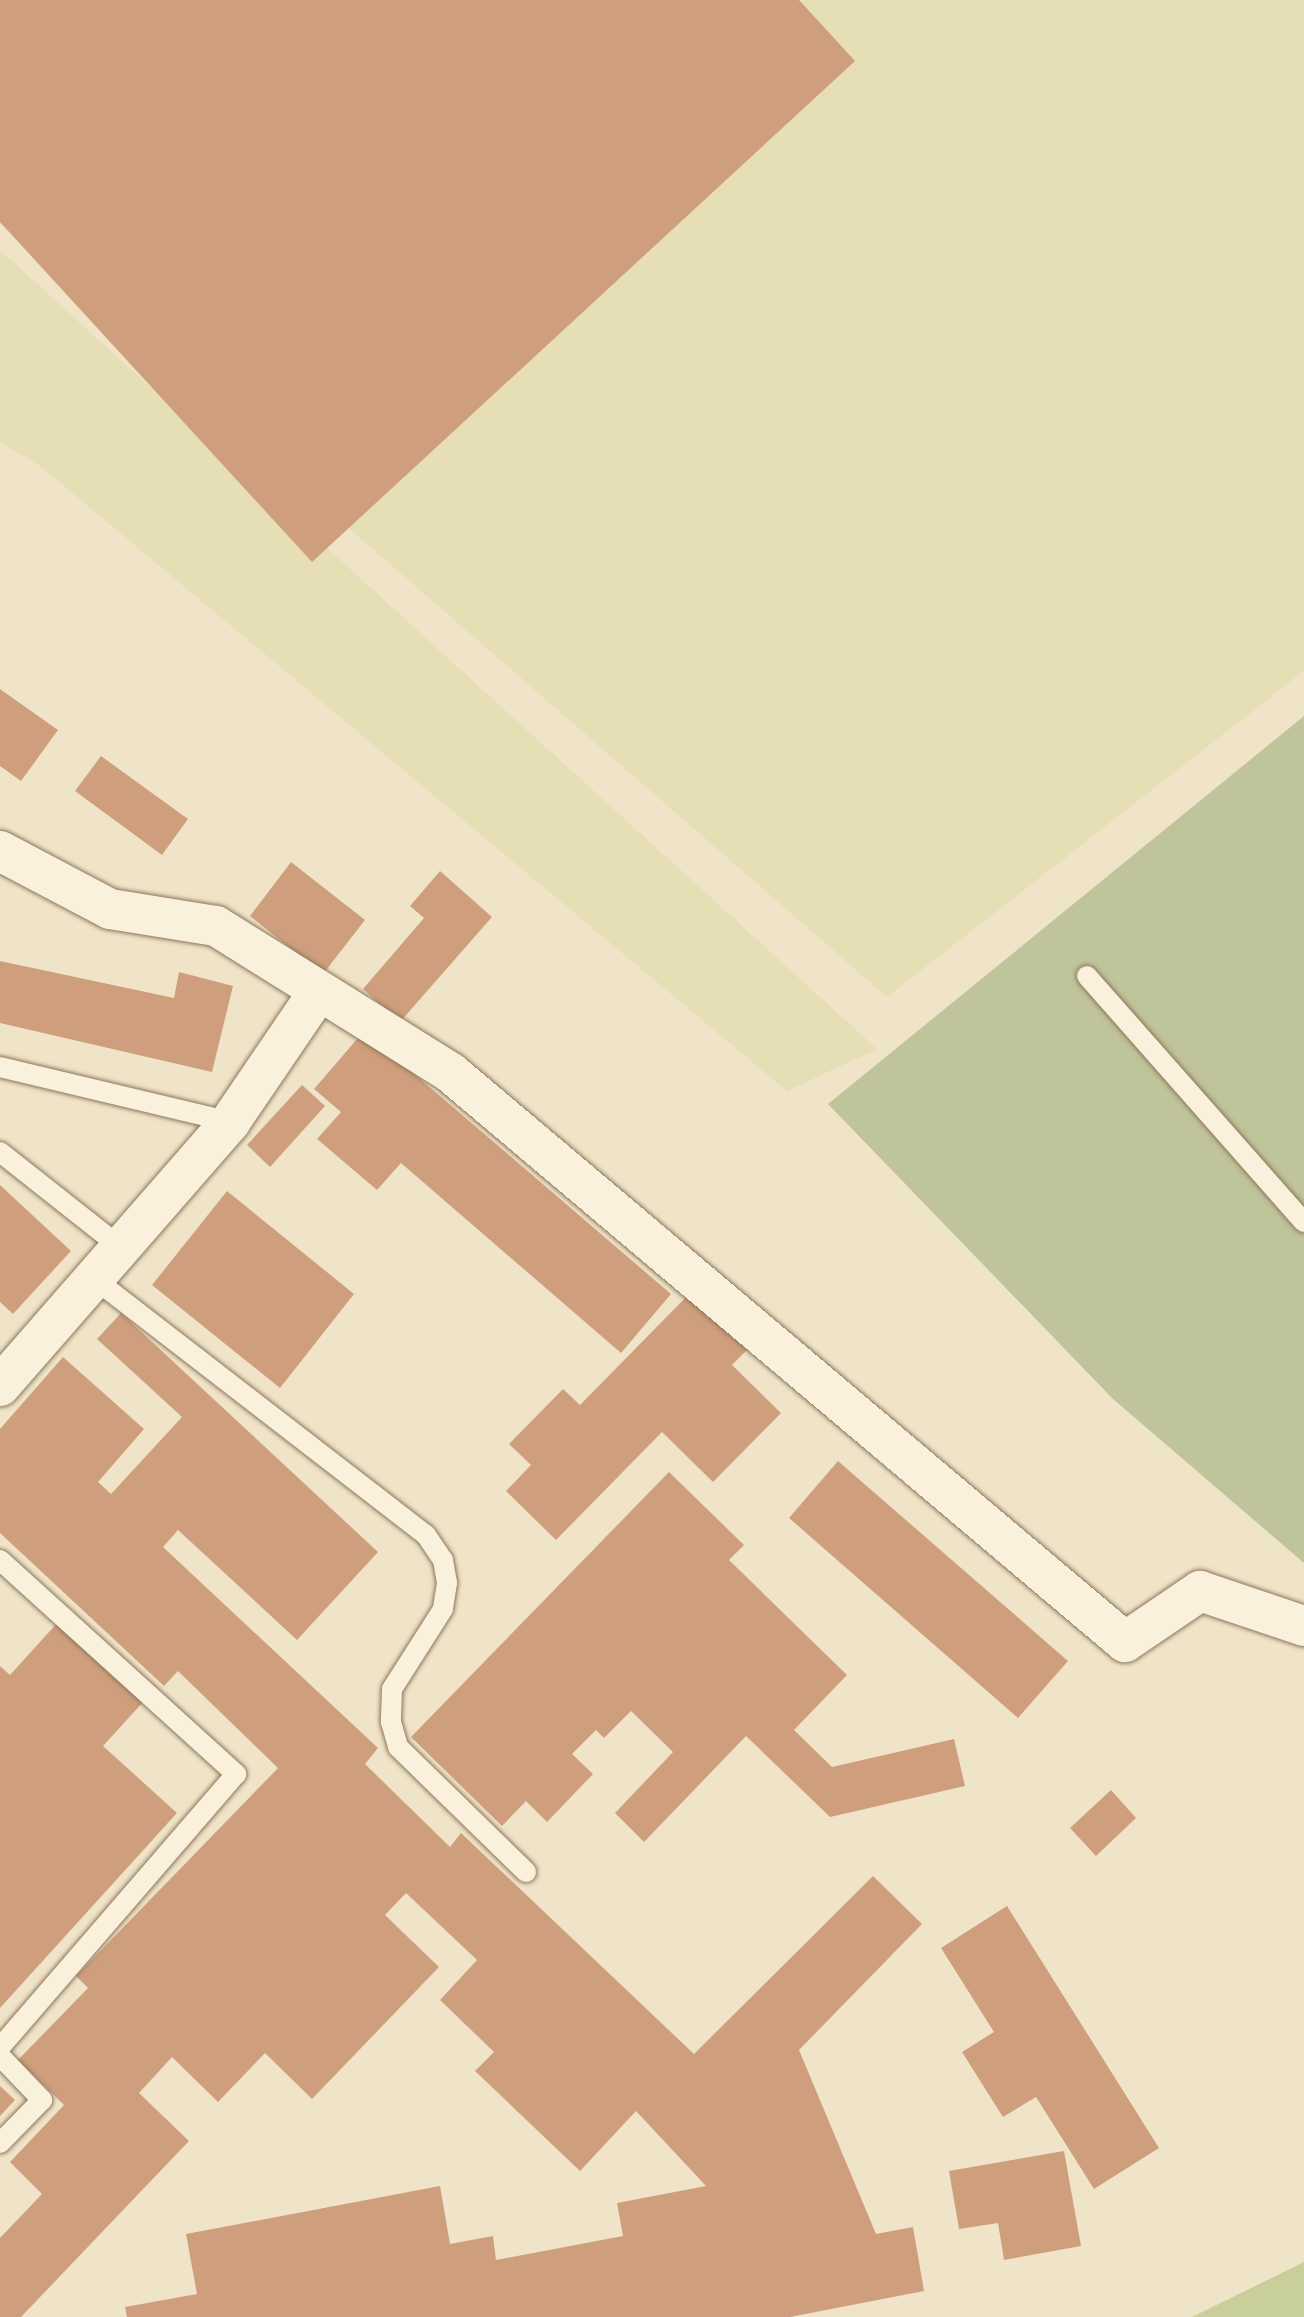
<!DOCTYPE html>
<html>
<head>
<meta charset="utf-8">
<style>
  body { margin:0 }
  #map { position:relative; width:1304px; height:2317px; overflow:hidden; background:#f0e4c8; font-family:"Noto Serif",serif }
  div>[style] { position:absolute }
  .farmland>* { inset:0; background:#e6deb5 }
  .green>* { inset:0; background:#c9cf9b }
  .cemetery>* { inset:0; background:#bfc49a }
  .building>* { inset:0; background:#cf9f7d }
  .roads { filter:drop-shadow(0 0 2px #8d765c) drop-shadow(0 0 2px #8d765c) }
  .service>* { height:20px; margin:-10px; padding:0 10px; transform-origin:10px; border-radius:10px; background:#faf1dc }
  .minor>* { height:40px; margin:-20px; padding:0 20px; transform-origin:20px; border-radius:20px; background:#faf1dc }
  span { translate:-50% -50%; white-space:nowrap; text-align:center; line-height:1.15; -webkit-text-stroke:8px #f7eed8; paint-order:stroke }
</style>
</head>
<body>
<div id="map">
  <div class="farmland">
    <i style="clip-path:polygon(0 0,1304px 0,1304px 671px,887px 997px,0 224px)"></i>
    <i style="clip-path:polygon(0 250px,877px 1049px,787px 1091px,40px 466px,0 442px)"></i>
  </div>
  <div class="green">
    <i style="clip-path:polygon(1304px 2262px,1304px 2317px,1192px 2317px)"></i>
  </div>
  <div class="cemetery">
    <i style="clip-path:polygon(1304px 716px,1304px 1563px,1113px 1399px,828px 1104px)"></i>
  </div>
  <div class="building">
    <i style="clip-path:polygon(0 0,799px 0,855px 61px,312px 562px,0 222px)"></i>
    <i style="clip-path:polygon(0 689px,58px 730px,21px 781px,0 766px)"></i>
    <i style="clip-path:polygon(101px 756px,188px 819px,162px 855px,75px 791px)"></i>
    <i style="clip-path:polygon(291px 862px,365px 920px,323px 974px,250px 916px)"></i>
    <i style="clip-path:polygon(440px 871px,492px 917px,400px 1022px,363px 989px,424px 918px,410px 906px)"></i>
    <i style="clip-path:polygon(0 961px,174px 998px,179px 972px,233px 986px,212px 1072px,0 1023px)"></i>
    <i style="clip-path:polygon(364px 1031px,671px 1294px,621px 1353px,401px 1163px,377px 1190px,317px 1139px,341px 1112px,314px 1089px)"></i>
    <i style="clip-path:polygon(302px 1085px,325px 1106px,270px 1167px,247px 1145px)"></i>
    <i style="clip-path:polygon(0 1185px,71px 1251px,13px 1314px,0 1302px)"></i>
    <i style="clip-path:polygon(227px 1191px,354px 1294px,280px 1388px,152px 1285px)"></i>
    <i style="clip-path:polygon(695px 1288px,752px 1345px,732px 1365px,781px 1413px,713px 1482px,662px 1432px,556px 1540px,506px 1491px,531px 1465px,509px 1444px,563px 1389px,580px 1405px)"></i>
    <i style="clip-path:polygon(121px 1313px,378px 1552px,297px 1640px,178px 1530px,163px 1547px,378px 1748px,365px 1764px,450px 1847px,461px 1833px,694px 2054px,873px 1876px,922px 1924px,799px 2050px,876px 2234px,913px 2227px,924px 2291px,790px 2317px,127px 2317px,125px 2307px,197px 2294px,186px 2234px,440px 2186px,450px 2244px,493px 2236px,496px 2260px,623px 2236px,617px 2203px,706px 2186px,636px 2111px,580px 2171px,475px 2071px,494px 2052px,440px 2000px,477px 1960px,406px 1893px,385px 1915px,439px 1967px,312px 2099px,265px 2053px,218px 2102px,172px 2057px,139px 2093px,189px 2141px,21px 2317px,0 2317px,0 2238px,42px 2194px,10px 2162px,64px 2105px,18px 2060px,88px 1988px,76px 1976px,278px 1768px,178px 1671px,164px 1686px,0 1533px,0 1429px,63px 1357px,144px 1429px,98px 1482px,111px 1494px,182px 1417px,97px 1339px)"></i>
    <i style="clip-path:polygon(838px 1461px,1068px 1661px,1018px 1718px,789px 1518px)"></i>
    <i style="clip-path:polygon(669px 1472px,744px 1545px,729px 1560px,847px 1675px,794px 1730px,832px 1767px,954px 1739px,965px 1786px,830px 1817px,746px 1736px,644px 1842px,615px 1813px,673px 1752px,631px 1711px,604px 1738px,596px 1730px,572px 1754px,593px 1774px,547px 1822px,526px 1801px,502px 1826px,411px 1737px)"></i>
    <i style="clip-path:polygon(59px 1621px,145px 1700px,103px 1746px,177px 1813px,0 2008px,0 1666px,10px 1675px)"></i>
    <i style="clip-path:polygon(1111px 1790px,1136px 1818px,1096px 1856px,1070px 1828px)"></i>
    <i style="clip-path:polygon(1007px 1906px,1159px 2148px,1094px 2189px,1036px 2097px,1003px 2117px,962px 2052px,994px 2032px,941px 1948px)"></i>
    <i style="clip-path:polygon(0 2086px,15px 2100px,0 2116px)"></i>
    <i style="clip-path:polygon(1064px 2151px,1081px 2246px,1004px 2260px,998px 2223px,959px 2229px,949px 2171px)"></i>
  </div>
  <div class="roads">
    <div class="service">
      <i style="left:1087px;top:976px;width:328px;rotate:48.6deg"></i>
      <i style="left:0;top:1067px;width:236px;rotate:13.4deg"></i>
      <i style="left:0;top:1152px;width:152px;rotate:38.3deg"></i>
      <i style="left:92px;top:1277px;width:422px;rotate:37.7deg"></i>
      <i style="left:426px;top:1535px;width:30px;rotate:56deg"></i>
      <i style="left:443px;top:1560px;width:23px;rotate:80deg"></i>
      <i style="left:447px;top:1583px;width:26px;rotate:99deg"></i>
      <i style="left:443px;top:1609px;width:95px;rotate:122.5deg"></i>
      <i style="left:392px;top:1689px;width:33px;rotate:92deg"></i>
      <i style="left:391px;top:1722px;width:26px;rotate:74deg"></i>
      <i style="left:398px;top:1747px;width:179px;rotate:44.3deg"></i>
      <i style="left:0;top:1560px;width:319px;rotate:42.2deg"></i>
      <i style="left:236px;top:1774px;width:361px;rotate:130.8deg"></i>
      <i style="left:0;top:2056px;width:61px;rotate:46.3deg"></i>
      <i style="left:42px;top:2100px;width:60px;rotate:134.3deg"></i>
    </div>
    <div class="minor">
      <i style="left:0;top:851px;width:124px;rotate:27.8deg"></i>
      <i style="left:110px;top:909px;width:107px;rotate:9.1deg"></i>
      <i style="left:216px;top:926px;width:277px;rotate:32deg"></i>
      <i style="left:451px;top:1073px;width:882px;rotate:40.17deg"></i>
      <i style="left:1125px;top:1642px;width:91px;rotate:-34.2deg"></i>
      <i style="left:1200px;top:1591px;width:110px;rotate:18.6deg"></i>
      <i style="left:0;top:1386px;width:350px;rotate:-48.9deg"></i>
      <i style="left:230px;top:1122px;width:158px;rotate:-55.8deg"></i>
    </div>
  </div>
</div>
</body>
</html>
